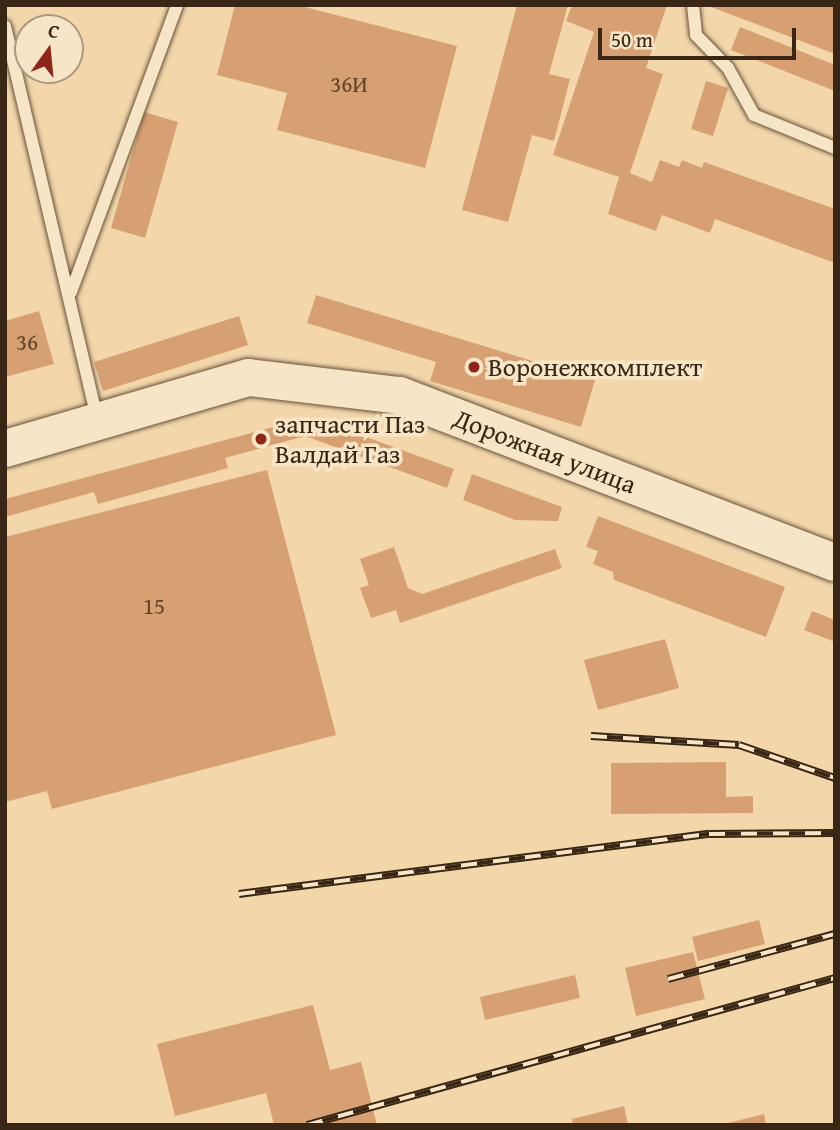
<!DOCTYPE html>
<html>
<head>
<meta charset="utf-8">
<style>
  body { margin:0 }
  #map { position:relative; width:840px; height:1130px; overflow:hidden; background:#f3d7ab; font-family:"Gentium Book Plus",serif }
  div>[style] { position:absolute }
  .building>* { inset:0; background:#d7a073 }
  .roads { filter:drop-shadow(0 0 2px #68523a) drop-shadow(0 0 2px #68523a) }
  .lane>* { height:12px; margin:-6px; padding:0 6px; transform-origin:6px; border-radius:6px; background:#f7e5c8 }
  .secondary>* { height:37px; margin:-18.5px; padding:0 18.5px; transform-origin:18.5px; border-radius:18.5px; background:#f7e5c8 }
  .rail>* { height:8px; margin-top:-4px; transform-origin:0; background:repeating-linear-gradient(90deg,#f7e5c8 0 16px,#392614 0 32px); box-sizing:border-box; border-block:2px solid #392614 }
  .dots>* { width:19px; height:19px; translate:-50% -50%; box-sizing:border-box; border:4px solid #f7e5c8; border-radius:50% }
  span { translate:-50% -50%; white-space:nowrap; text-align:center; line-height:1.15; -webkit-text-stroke:7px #f7e5c8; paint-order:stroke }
  .number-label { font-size:23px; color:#60442c }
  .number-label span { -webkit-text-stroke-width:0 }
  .poi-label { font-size:26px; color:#392614 }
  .left { translate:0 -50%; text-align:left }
  .street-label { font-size:26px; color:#392614 }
  .frame { position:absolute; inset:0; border:7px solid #392614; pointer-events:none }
  .north { position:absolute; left:14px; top:14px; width:70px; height:70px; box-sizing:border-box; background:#f7e5c8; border:2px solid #ab9980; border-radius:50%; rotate:15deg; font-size:19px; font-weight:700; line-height:28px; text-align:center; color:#392614 }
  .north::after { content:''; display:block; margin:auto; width:24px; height:32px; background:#8f2418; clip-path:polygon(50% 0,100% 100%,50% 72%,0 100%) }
  .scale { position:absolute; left:598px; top:28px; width:198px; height:32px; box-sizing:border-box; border:4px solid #392614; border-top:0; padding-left:9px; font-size:21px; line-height:24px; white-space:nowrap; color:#392614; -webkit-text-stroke:5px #f7e5c8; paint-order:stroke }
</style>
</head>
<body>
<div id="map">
  <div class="building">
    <i style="clip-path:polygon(235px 5px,297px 5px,457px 46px,425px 168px,277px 130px,287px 93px,217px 75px)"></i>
    <i style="clip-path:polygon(517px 5px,568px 5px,549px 74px,570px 79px,554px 141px,532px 135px,508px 222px,462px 210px)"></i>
    <i style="clip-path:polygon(572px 5px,667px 5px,646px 68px,663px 74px,630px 173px,652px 182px,660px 160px,679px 167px,682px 160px,702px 168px,704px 162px,835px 209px,835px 263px,715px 219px,710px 233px,662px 215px,656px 231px,608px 214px,619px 177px,553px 155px,594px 32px,566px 21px)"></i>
    <i style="clip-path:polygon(706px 5px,835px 5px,835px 54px)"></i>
    <i style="clip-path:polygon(740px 27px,835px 65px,835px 91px,731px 50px)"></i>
    <i style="clip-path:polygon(706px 81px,728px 88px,713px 136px,691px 129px)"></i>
    <i style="clip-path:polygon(144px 112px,178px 122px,145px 238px,111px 228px)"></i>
    <i style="clip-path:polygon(316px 295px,595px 380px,581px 427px,430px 381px,436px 362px,307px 323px)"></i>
    <i style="clip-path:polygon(39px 311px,54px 364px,5px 377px,5px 321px)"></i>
    <i style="clip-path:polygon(239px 316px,248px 345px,103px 391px,94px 362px)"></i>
    <i style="clip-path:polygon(311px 417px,454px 469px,447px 488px,305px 436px,225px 458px,228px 468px,98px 504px,94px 492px,5px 517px,5px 499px)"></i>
    <i style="clip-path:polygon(267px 470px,336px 735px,52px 809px,47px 791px,5px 802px,5px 537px)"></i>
    <i style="clip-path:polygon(472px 474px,562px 507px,558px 521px,515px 520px,463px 500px)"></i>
    <i style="clip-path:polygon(598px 516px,785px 587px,766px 637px,614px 580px,613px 572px,593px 564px,598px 551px,586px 547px)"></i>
    <i style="clip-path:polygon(394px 547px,408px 588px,422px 594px,555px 549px,562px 568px,400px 623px,396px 610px,371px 618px,360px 588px,369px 585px,360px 559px)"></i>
    <i style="clip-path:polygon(812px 611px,835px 620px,835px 642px,804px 630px)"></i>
    <i style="clip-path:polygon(665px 639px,679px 688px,598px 710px,584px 660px)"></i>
    <i style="clip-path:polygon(726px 762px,726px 797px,753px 796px,753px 813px,611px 814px,611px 763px)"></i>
    <i style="clip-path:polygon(759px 920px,765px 944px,698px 961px,692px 937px)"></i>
    <i style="clip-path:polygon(693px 952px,705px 999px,636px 1016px,625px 968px)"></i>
    <i style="clip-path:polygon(575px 975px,580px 998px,485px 1020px,480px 997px)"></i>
    <i style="clip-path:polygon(313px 1005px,330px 1070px,361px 1062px,377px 1125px,274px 1125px,266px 1093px,175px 1116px,157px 1044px)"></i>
    <i style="clip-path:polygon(624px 1106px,628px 1125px,573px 1125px,572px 1119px)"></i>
    <i style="clip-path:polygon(764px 1114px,766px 1125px,724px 1125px,724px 1124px)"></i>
  </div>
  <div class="roads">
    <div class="lane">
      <i style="left:693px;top:5px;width:30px;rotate:84deg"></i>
      <i style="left:696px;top:35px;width:46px;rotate:45.9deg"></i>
      <i style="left:728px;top:68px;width:54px;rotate:61deg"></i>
      <i style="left:754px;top:115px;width:87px;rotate:22.2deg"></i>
      <i style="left:5px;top:26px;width:402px;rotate:76.8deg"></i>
      <i style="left:71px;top:292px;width:306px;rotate:-69.7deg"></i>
    </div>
    <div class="secondary">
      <i style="left:5px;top:448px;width:253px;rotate:-16.3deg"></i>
      <i style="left:248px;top:377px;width:152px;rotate:6.8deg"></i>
      <i style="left:399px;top:395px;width:467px;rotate:21deg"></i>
    </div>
  </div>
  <div class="rail">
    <i style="left:591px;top:736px;width:148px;rotate:3.5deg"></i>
    <i style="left:739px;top:745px;width:102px;rotate:19deg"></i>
    <i style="left:239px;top:894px;width:474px;rotate:-7.3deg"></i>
    <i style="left:709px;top:834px;width:126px;rotate:-0.5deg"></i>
    <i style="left:668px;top:979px;width:173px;rotate:-15.1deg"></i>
    <i style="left:307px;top:1125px;width:548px;rotate:-15.56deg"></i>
  </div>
  <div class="dots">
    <i style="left:474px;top:367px;background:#8f2418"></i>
    <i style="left:261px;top:439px;background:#8f2418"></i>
  </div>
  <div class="number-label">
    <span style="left:349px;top:84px">36И</span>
    <span style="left:27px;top:342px">36</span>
    <span style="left:154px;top:606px">15</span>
  </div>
  <div class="poi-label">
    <span class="left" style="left:488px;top:367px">Воронежкомплект</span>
    <span class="left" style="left:275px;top:439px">запчасти Паз<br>Валдай Газ</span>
  </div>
  <div class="street-label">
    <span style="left:545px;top:451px;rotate:21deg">Дорожная улица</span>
  </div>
  <div class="frame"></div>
  <div class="north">С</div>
  <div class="scale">50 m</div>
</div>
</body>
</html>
